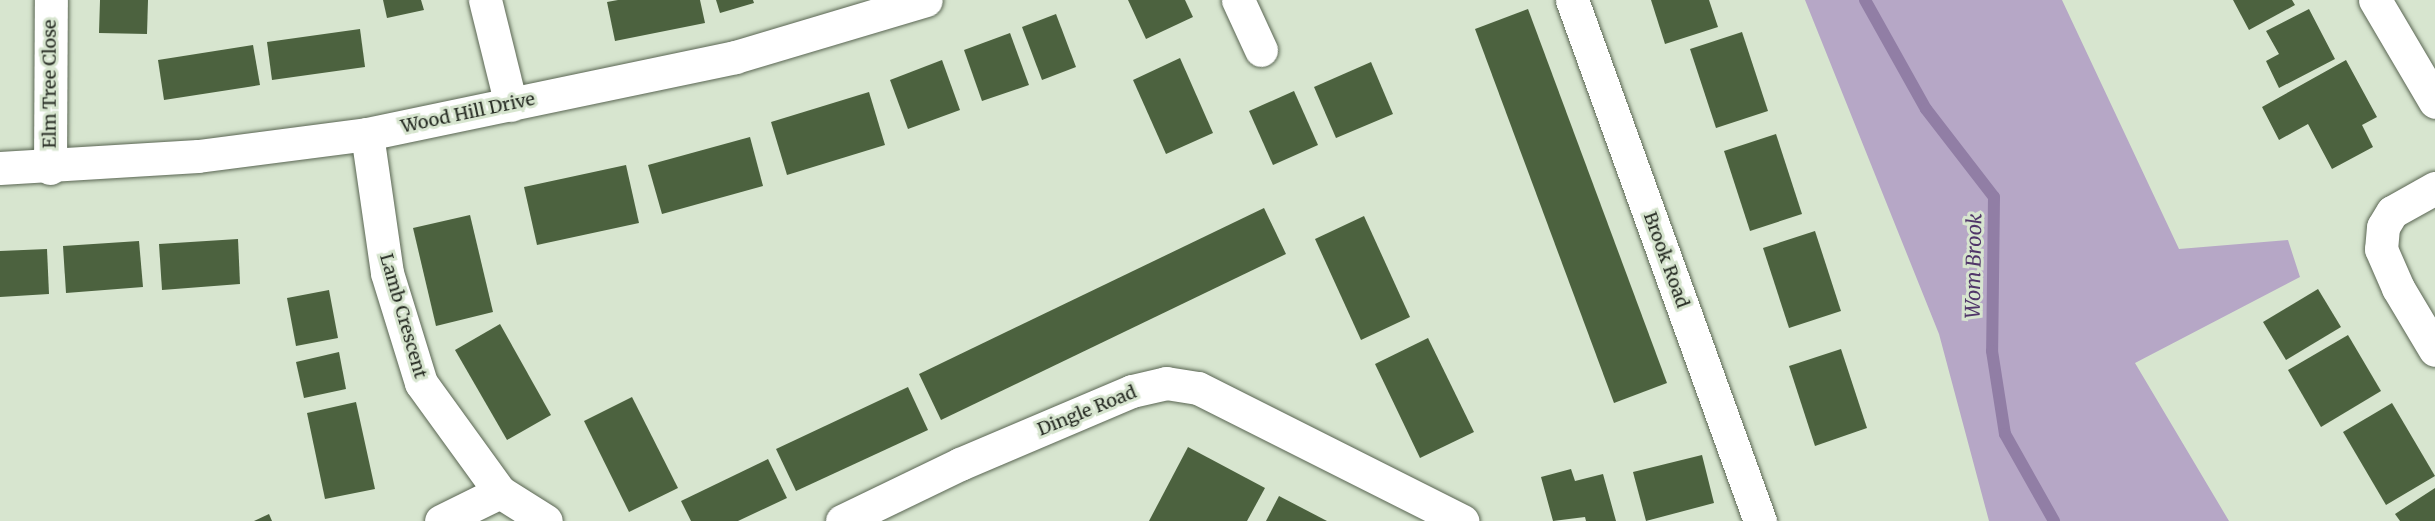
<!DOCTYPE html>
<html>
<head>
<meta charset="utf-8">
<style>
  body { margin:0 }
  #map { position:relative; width:2435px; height:521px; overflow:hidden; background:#d7e5cf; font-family:Merriweather,serif }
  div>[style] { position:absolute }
  .green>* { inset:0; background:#b6a7c6 }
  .stream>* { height:12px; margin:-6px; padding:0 6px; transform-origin:6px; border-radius:6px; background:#917ea5 }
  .building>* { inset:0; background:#4c623f }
  .roads { filter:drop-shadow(0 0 2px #5a6653) drop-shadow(0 0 2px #5a6653) }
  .minor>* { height:33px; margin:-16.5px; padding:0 16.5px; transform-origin:16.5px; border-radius:16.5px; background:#fff }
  span { translate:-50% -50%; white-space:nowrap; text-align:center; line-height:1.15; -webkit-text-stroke:6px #d7e5cf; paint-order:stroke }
  .street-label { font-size:18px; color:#232820 }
  .water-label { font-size:20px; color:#503569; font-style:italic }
</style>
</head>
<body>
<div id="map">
  <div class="green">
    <i style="clip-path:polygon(1805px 0,2062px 0,2179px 249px,2288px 240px,2300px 277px,2135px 363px,2229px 521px,1989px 521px,1939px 334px)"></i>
  </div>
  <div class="stream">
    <i style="left:1865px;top:0;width:125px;rotate:60.8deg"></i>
    <i style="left:1926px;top:109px;width:111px;rotate:52.3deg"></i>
    <i style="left:1994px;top:197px;width:154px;rotate:90.7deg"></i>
    <i style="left:1992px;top:351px;width:84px;rotate:81.1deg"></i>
    <i style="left:2005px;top:434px;width:100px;rotate:60.6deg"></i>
  </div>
  <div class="building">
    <i style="clip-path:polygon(100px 0,148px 0,147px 34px,99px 33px)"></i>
    <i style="clip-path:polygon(383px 0,421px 0,424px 10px,387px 18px)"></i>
    <i style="clip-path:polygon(618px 0,700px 0,705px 23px,615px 41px,607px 2px)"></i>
    <i style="clip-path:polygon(716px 0,753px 0,754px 3px,720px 13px)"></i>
    <i style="clip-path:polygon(1128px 0,1185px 0,1193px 17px,1146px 39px)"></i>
    <i style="clip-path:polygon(1651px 0,1709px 0,1718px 27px,1665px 44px)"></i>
    <i style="clip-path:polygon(2233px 0,2292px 0,2295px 5px,2249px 30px)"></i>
    <i style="clip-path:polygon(1528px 9px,1667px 383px,1614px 403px,1475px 29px)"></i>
    <i style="clip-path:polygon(2309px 9px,2335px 59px,2279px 88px,2266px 61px,2279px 54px,2266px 31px)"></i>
    <i style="clip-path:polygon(1056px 14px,1076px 67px,1042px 80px,1022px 27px)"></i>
    <i style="clip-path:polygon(360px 29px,365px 67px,272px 80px,267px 42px)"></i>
    <i style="clip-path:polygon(1742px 32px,1768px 111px,1716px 128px,1690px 49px)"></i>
    <i style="clip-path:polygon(1010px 33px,1029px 85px,982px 101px,964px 50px)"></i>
    <i style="clip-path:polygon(253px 45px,260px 85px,164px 100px,158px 60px)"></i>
    <i style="clip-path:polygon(1180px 58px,1213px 133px,1166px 154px,1133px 80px)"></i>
    <i style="clip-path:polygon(942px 60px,960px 110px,908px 129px,890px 80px)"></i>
    <i style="clip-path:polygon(2346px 60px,2377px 117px,2362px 125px,2373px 147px,2332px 169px,2308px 124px,2279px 140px,2262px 107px)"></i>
    <i style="clip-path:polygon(1371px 62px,1393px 114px,1336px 138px,1314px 87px)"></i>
    <i style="clip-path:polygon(1294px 91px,1318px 145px,1273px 165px,1249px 111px)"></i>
    <i style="clip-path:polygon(869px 92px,885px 145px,787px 175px,771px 122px)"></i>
    <i style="clip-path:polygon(1776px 134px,1802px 214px,1750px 231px,1724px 151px)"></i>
    <i style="clip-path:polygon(750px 137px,763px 186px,662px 214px,648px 165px)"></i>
    <i style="clip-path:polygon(626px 165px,639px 223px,537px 245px,524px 187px)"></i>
    <i style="clip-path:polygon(1264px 208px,1286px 254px,941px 420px,919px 374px)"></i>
    <i style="clip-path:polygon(470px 215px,493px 312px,436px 326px,413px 228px)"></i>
    <i style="clip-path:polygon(1364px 216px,1410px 317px,1361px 340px,1315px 239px)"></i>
    <i style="clip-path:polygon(1815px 231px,1841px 311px,1789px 328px,1763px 248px)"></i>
    <i style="clip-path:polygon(238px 239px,240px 284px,162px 290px,159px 244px)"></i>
    <i style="clip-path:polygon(139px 241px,143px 287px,66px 293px,63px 246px)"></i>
    <i style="clip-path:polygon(47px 249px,49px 294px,0 297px,0 251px)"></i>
    <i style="clip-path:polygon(2318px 289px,2341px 327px,2286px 360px,2263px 322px)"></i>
    <i style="clip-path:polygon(329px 290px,338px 338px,296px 346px,287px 298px)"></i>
    <i style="clip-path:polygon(500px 324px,551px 415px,507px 440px,455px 350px)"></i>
    <i style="clip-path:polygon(2348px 335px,2381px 391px,2321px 427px,2288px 370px)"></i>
    <i style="clip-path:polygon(1428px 338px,1474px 432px,1420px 458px,1375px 364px)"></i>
    <i style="clip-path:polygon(1841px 349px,1867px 428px,1815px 446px,1789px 366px)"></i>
    <i style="clip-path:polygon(339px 352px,346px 389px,304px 398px,296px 362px)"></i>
    <i style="clip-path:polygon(908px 387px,928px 430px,796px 491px,776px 449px)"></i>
    <i style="clip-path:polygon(632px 397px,678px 488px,629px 512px,584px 421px)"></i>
    <i style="clip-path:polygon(356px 402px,375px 489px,325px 499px,307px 413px)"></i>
    <i style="clip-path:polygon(2392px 403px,2435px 476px,2386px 505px,2343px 432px)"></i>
    <i style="clip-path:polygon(1188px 447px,1265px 488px,1247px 521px,1149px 521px)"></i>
    <i style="clip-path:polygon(1702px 455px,1714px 503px,1646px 521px,1633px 472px)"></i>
    <i style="clip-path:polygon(768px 459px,787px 498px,738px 521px,691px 521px,681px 501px)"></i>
    <i style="clip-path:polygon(1571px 469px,1575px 481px,1603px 474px,1616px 521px,1586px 521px,1585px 517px,1553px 521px,1541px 477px)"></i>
    <i style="clip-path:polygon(2435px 488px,2435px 521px,2400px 521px,2395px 514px)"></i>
    <i style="clip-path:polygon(1279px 496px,1327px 521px,1266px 521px)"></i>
    <i style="clip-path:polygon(269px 514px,272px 521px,254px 521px)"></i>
  </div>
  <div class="roads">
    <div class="minor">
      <i style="left:485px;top:0;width:108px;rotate:76.1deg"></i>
      <i style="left:1238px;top:0;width:55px;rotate:65.3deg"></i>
      <i style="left:1572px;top:0;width:554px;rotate:70.16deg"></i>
      <i style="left:2375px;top:0;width:118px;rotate:59.5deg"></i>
      <i style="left:367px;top:134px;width:140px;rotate:81.8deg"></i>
      <i style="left:387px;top:273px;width:115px;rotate:72.8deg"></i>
      <i style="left:421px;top:383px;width:135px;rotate:54.1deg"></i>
      <i style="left:500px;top:492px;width:54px;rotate:32.2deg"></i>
      <i style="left:0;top:168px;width:198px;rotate:-3.5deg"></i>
      <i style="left:198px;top:156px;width:170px;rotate:-7.4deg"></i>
      <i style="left:367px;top:134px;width:376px;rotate:-11.8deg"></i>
      <i style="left:735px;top:57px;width:199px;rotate:-16.6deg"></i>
      <i style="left:50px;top:168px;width:168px;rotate:-89.7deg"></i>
      <i style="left:2435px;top:188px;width:49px;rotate:150.8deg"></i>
      <i style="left:2392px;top:212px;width:17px;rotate:121deg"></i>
      <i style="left:2383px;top:227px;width:22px;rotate:95deg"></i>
      <i style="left:2381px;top:249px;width:43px;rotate:66.4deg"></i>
      <i style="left:2398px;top:288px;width:72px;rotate:59.2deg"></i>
      <i style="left:441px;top:521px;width:66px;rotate:-26.2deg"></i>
      <i style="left:842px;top:521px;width:131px;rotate:-25.8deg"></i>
      <i style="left:960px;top:464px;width:187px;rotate:-23deg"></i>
      <i style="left:1132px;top:391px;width:35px;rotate:-13deg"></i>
      <i style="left:1166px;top:383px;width:32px;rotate:9deg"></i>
      <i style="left:1198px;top:388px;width:296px;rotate:26.7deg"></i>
    </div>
  </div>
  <div class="street-label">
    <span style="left:50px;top:84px;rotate:-90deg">Elm Tree Close</span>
    <span style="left:468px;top:113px;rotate:-12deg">Wood Hill Drive</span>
    <span style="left:1666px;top:260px;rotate:70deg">Brook Road</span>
    <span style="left:403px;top:316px;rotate:74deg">Lamb Crescent</span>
    <span style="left:1087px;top:411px;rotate:-22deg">Dingle Road</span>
  </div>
  <div class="water-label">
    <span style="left:1973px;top:266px;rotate:-89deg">Wom Brook</span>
  </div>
</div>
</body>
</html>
